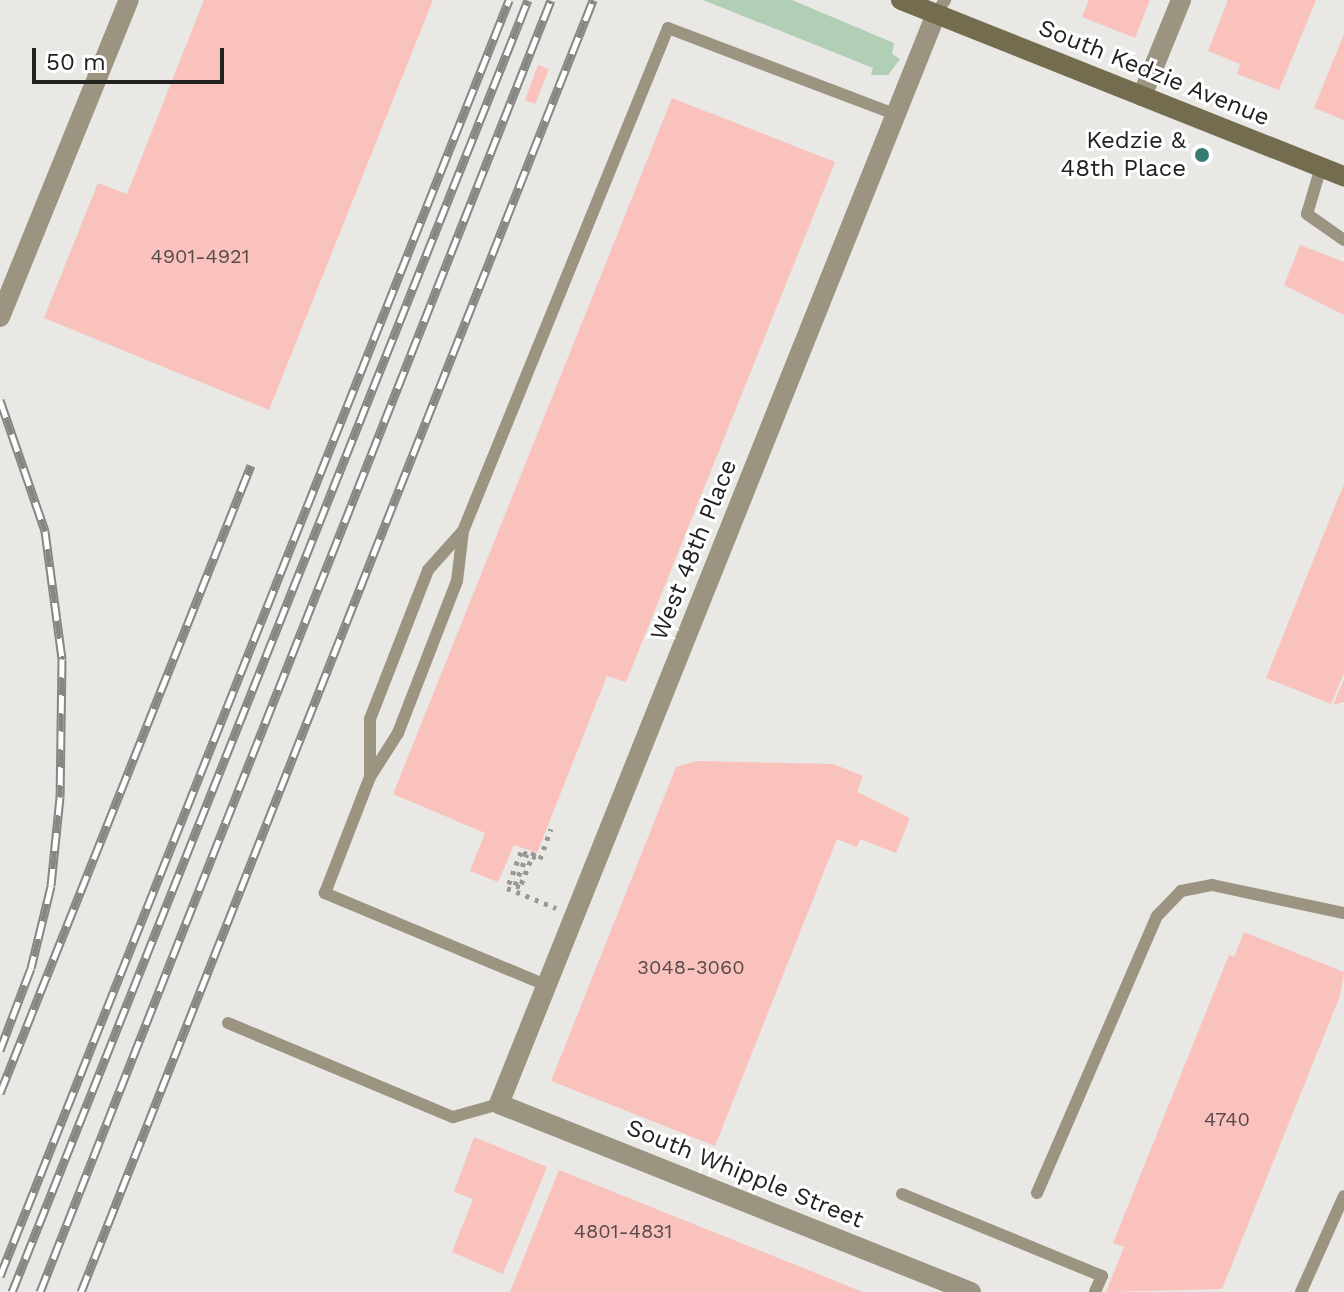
<!DOCTYPE html>
<html>
<head>
<meta charset="utf-8">
<style>
  body { margin:0 }
  #map { position:relative; width:1344px; height:1292px; overflow:hidden; background:#e9e8e5; font-family:"Work Sans",sans-serif }
  div>[style] { position:absolute }
  .green>* { inset:0; background:#b0cfb5 }
  .building>* { inset:0; background:#f9c2bd }
  .path>* { height:5px; margin-top:-2.5px; transform-origin:0; background:repeating-linear-gradient(90deg,#989795 0 4px,transparent 0 10px) }
  .service>* { height:12px; margin:-6px; padding:0 6px; transform-origin:6px; border-radius:6px; background:#9a9481 }
  .minor>* { height:20px; margin:-10px; padding:0 10px; transform-origin:10px; border-radius:10px; background:#9a9481 }
  .secondary>* { height:20px; margin:-10px; padding:0 10px; transform-origin:10px; border-radius:10px; background:#746c4f }
  .rail>* { height:9px; margin-top:-4.5px; transform-origin:0; background:repeating-linear-gradient(90deg,#fff 0 18px,#868684 0 36px); box-sizing:border-box; border-block:2px solid #868684 }
  .dots>* { width:22px; height:22px; translate:-50% -50%; box-sizing:border-box; border:4px solid #fff; border-radius:50% }
  span { translate:-50% -50%; white-space:nowrap; text-align:center; line-height:1.15; -webkit-text-stroke:6px #fff; paint-order:stroke }
  .number-label { font-size:20px; color:#584a48 }
  .number-label span { -webkit-text-stroke-width:0 }
  .street-label { font-size:24px; color:#222221 }
  .poi-label { font-size:24px; color:#222221 }
  .right { translate:-100% -50%; text-align:right }
  .scale { position:absolute; left:32px; top:48px; width:192px; height:36px; box-sizing:border-box; border:4px solid #222221; border-top:0; padding-left:10px; font-size:24px; line-height:28px; white-space:nowrap; color:#222221; -webkit-text-stroke:6px #fff; paint-order:stroke }
</style>
</head>
<body>
<div id="map">
  <div class="green">
    <i style="clip-path:polygon(703px 0,792px 0,894px 43px,892px 54px,900px 59px,888px 75px,871px 75px,873px 68px)"></i>
  </div>
  <div class="building">
    <i style="clip-path:polygon(204px 0,433px 0,269px 410px,44px 318px,98px 183px,127px 194px)"></i>
    <i style="clip-path:polygon(1089px 0,1150px 0,1135px 38px,1082px 17px)"></i>
    <i style="clip-path:polygon(1228px 0,1316px 0,1279px 90px,1237px 74px,1240px 64px,1208px 51px)"></i>
    <i style="clip-path:polygon(1344px 34px,1344px 120px,1314px 108px)"></i>
    <i style="clip-path:polygon(538px 65px,549px 69px,535px 104px,525px 100px)"></i>
    <i style="clip-path:polygon(672px 98px,835px 162px,626px 682px,607px 676px,537px 853px,514px 845px,498px 882px,470px 871px,485px 833px,393px 794px)"></i>
    <i style="clip-path:polygon(1300px 245px,1344px 262px,1344px 315px,1284px 285px)"></i>
    <i style="clip-path:polygon(1344px 484px,1344px 673px,1331px 704px,1266px 678px)"></i>
    <i style="clip-path:polygon(1344px 679px,1344px 702px,1333px 705px)"></i>
    <i style="clip-path:polygon(697px 761px,833px 764px,863px 776px,857px 792px,910px 818px,896px 853px,860px 839px,857px 847px,837px 839px,715px 1146px,551px 1081px,676px 767px)"></i>
    <i style="clip-path:polygon(1244px 932px,1344px 972px,1340px 996px,1222px 1289px,1106px 1292px,1124px 1247px,1113px 1243px,1229px 955px,1234px 957px)"></i>
    <i style="clip-path:polygon(474px 1137px,547px 1167px,503px 1274px,452px 1252px,473px 1199px,454px 1192px)"></i>
    <i style="clip-path:polygon(559px 1170px,863px 1292px,510px 1292px)"></i>
  </div>
  <div class="path">
    <i style="left:534px;top:852px;width:38px;rotate:112deg"></i>
    <i style="left:520px;top:887px;width:5px;rotate:-158deg"></i>
    <i style="left:515px;top:885px;width:33px;rotate:-69deg"></i>
    <i style="left:527px;top:854px;width:6px;rotate:-162deg"></i>
    <i style="left:521px;top:852px;width:39px;rotate:111deg"></i>
    <i style="left:507px;top:888px;width:53px;rotate:22.2deg"></i>
    <i style="left:532px;top:856px;width:9px;rotate:21deg"></i>
    <i style="left:540px;top:859px;width:32px;rotate:-70deg"></i>
  </div>
  <div class="service">
    <i style="left:936px;top:14px;width:17px;rotate:-57deg"></i>
    <i style="left:1321px;top:167px;width:49px;rotate:106.6deg"></i>
    <i style="left:1307px;top:214px;width:45px;rotate:35.1deg"></i>
    <i style="left:370px;top:775px;width:56px;rotate:-90deg"></i>
    <i style="left:370px;top:719px;width:160px;rotate:-68.7deg"></i>
    <i style="left:428px;top:570px;width:52px;rotate:-48.1deg"></i>
    <i style="left:548px;top:986px;width:242px;rotate:-157.4deg"></i>
    <i style="left:325px;top:893px;width:124px;rotate:-68.8deg"></i>
    <i style="left:370px;top:777px;width:52px;rotate:-57.5deg"></i>
    <i style="left:398px;top:733px;width:163px;rotate:-68.8deg"></i>
    <i style="left:457px;top:581px;width:50px;rotate:-83.2deg"></i>
    <i style="left:463px;top:531px;width:543px;rotate:-67.83deg"></i>
    <i style="left:668px;top:28px;width:245px;rotate:20.8deg"></i>
    <i style="left:228px;top:1023px;width:244px;rotate:22.7deg"></i>
    <i style="left:453px;top:1117px;width:48px;rotate:-15.8deg"></i>
    <i style="left:1037px;top:1193px;width:302px;rotate:-66.6deg"></i>
    <i style="left:1157px;top:916px;width:35px;rotate:-46deg"></i>
    <i style="left:1181px;top:891px;width:32px;rotate:-11deg"></i>
    <i style="left:1212px;top:885px;width:135px;rotate:12deg"></i>
    <i style="left:902px;top:1194px;width:216px;rotate:22.3deg"></i>
    <i style="left:1102px;top:1276px;width:17px;rotate:114deg"></i>
    <i style="left:1301px;top:1292px;width:105px;rotate:-65.9deg"></i>
  </div>
  <div class="minor">
    <i style="left:936px;top:14px;width:1174px;rotate:111.85deg"></i>
    <i style="left:499px;top:1104px;width:508px;rotate:21.72deg"></i>
    <i style="left:1142px;top:96px;width:104px;rotate:-67.9deg"></i>
    <i style="left:0;top:317px;width:342px;rotate:-67.9deg"></i>
  </div>
  <div class="secondary">
    <i style="left:901px;top:0;width:477px;rotate:21.7deg"></i>
  </div>
  <div class="rail">
    <i style="left:0;top:400px;width:139px;rotate:71deg"></i>
    <i style="left:45px;top:531px;width:129px;rotate:82.4deg"></i>
    <i style="left:62px;top:659px;width:138px;rotate:90.8deg"></i>
    <i style="left:60px;top:797px;width:89px;rotate:95.8deg"></i>
    <i style="left:51px;top:886px;width:84px;rotate:103.7deg"></i>
    <i style="left:31px;top:968px;width:88px;rotate:110.7deg"></i>
    <i style="left:0;top:1093px;width:676px;rotate:-68.21deg"></i>
    <i style="left:0;top:1276px;width:1374px;rotate:-68.25deg"></i>
    <i style="left:12px;top:1292px;width:1391px;rotate:-68.23deg"></i>
    <i style="left:40px;top:1292px;width:1389px;rotate:-68.42deg"></i>
    <i style="left:81px;top:1292px;width:1390px;rotate:-68.38deg"></i>
  </div>
  <div class="dots">
    <i style="left:1202px;top:155px;background:#367c73"></i>
  </div>
  <div class="number-label">
    <span style="left:200px;top:256px">4901-4921</span>
    <span style="left:691px;top:967px">3048-3060</span>
    <span style="left:1227px;top:1119px">4740</span>
    <span style="left:623px;top:1231px">4801-4831</span>
  </div>
  <div class="street-label">
    <span style="left:1154px;top:73px;rotate:22deg">South Kedzie Avenue</span>
    <span style="left:694px;top:550px;rotate:-68deg">West 48th Place</span>
    <span style="left:745px;top:1174px;rotate:22deg">South Whipple Street</span>
  </div>
  <div class="poi-label">
    <span class="right" style="left:1186px;top:155px">Kedzie &amp;<br>48th Place</span>
  </div>
  <div class="scale">50 m</div>
</div>
</body>
</html>
